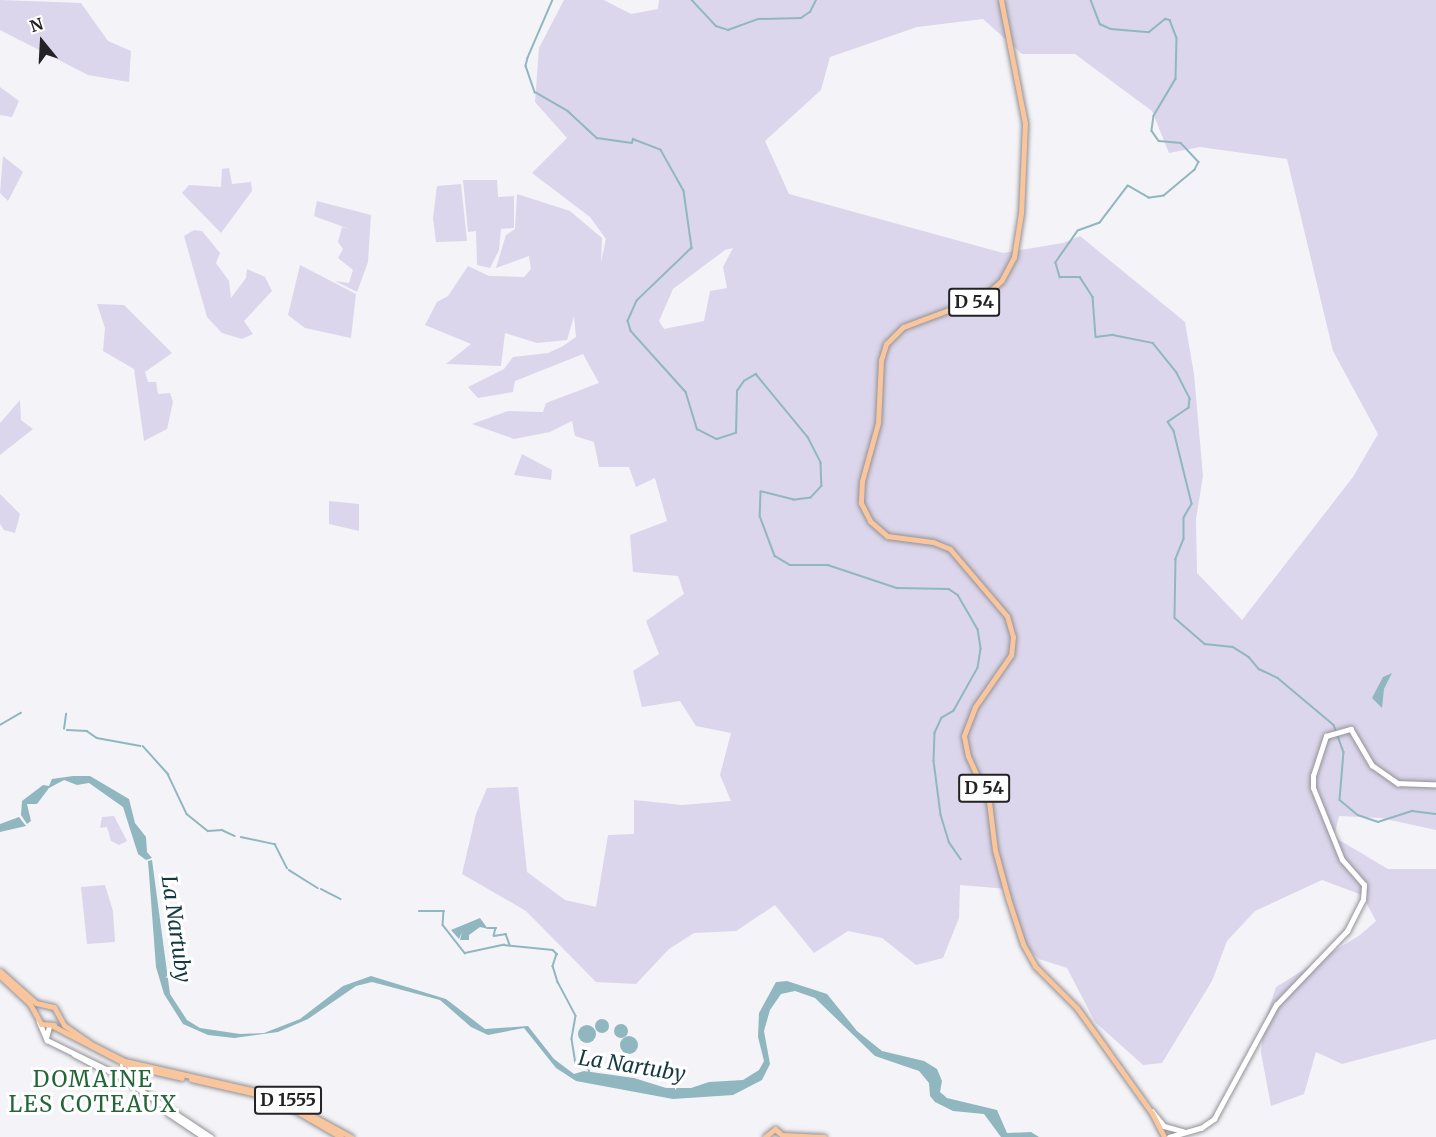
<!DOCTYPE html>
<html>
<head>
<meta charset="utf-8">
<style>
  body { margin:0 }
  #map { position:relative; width:1436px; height:1137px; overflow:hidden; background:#f4f3f8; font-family:Merriweather,serif }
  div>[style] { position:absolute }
  .green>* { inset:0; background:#dbd6eb }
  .water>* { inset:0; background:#90b7bf }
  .round { border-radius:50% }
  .stream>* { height:1.5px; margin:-0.75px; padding:0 0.75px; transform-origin:0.75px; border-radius:0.75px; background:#90b7bf }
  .roads { filter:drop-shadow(0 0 2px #929196) drop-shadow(0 0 2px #929196) }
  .secondary>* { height:4.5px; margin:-2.25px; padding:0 2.25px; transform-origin:2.25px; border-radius:2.25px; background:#fff }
  .primary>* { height:5px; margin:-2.5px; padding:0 2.5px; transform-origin:2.5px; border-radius:2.5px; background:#f9c59d }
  span { translate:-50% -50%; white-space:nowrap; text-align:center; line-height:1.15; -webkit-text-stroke:6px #fff; paint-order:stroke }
  .shield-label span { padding:2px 4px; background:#fff; border:2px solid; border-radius:4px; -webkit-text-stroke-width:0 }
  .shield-label { font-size:18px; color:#232224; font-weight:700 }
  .water-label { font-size:21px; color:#143a41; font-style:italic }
  .quarter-label { font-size:22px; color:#236638; letter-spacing:1.5px }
  .north { position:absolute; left:12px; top:12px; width:60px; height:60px; -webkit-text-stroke:4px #fff; paint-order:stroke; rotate:342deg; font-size:16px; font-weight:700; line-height:24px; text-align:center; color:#232224 }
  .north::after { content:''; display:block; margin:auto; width:21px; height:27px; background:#232224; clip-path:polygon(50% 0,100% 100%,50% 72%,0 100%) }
</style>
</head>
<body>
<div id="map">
  <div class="green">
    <i style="clip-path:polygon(0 0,81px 3px,108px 41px,131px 51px,129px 82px,88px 75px,0 30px)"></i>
    <i style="clip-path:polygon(evenodd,564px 0,604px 0,631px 14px,658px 9px,659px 0,1436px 0,1436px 830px,1381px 818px,1339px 816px,1334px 837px,1388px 869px,1436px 869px,1436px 1039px,1342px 1064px,1316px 1052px,1304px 1094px,1271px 1106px,1261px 1053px,1263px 1027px,1276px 987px,1360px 935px,1376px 921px,1362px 895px,1322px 880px,1255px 911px,1227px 941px,1212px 981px,1162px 1063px,1143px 1065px,1095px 1022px,1067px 968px,1039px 959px,1025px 946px,1007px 889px,960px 885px,959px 918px,943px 958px,916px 965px,882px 938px,848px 931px,814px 953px,775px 905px,736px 931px,694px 933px,669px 949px,636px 984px,596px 982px,526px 911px,462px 874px,476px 814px,487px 788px,518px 787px,527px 872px,565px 900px,596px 907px,608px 835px,634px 834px,634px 800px,682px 805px,731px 801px,720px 775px,731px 733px,696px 726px,680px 701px,642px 707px,633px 671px,659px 654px,646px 621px,684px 594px,678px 576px,633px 572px,630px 535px,667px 521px,655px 478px,636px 487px,629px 467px,599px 467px,594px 442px,575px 436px,572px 421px,550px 432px,514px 439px,472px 424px,508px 411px,543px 412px,546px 403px,599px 383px,583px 354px,515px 381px,513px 392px,478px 398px,468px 387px,504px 369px,513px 357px,548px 353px,563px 346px,576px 337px,574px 316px,567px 340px,537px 343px,505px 333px,501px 366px,446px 364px,471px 344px,425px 325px,437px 302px,448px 296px,468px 266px,489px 276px,524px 277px,531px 269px,529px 256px,496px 268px,506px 235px,515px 229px,517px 194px,570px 211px,602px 238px,601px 262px,606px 239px,590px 217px,532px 173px,567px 138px,535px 102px,539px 48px,564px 0,983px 19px,1022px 54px,1075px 54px,1152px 111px,1169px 153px,1200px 147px,1287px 159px,1333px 351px,1378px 434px,1353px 477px,1242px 620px,1197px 573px,1196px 519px,1203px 476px,1194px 374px,1185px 322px,1080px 236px,1063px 243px,1003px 253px,789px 194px,765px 141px,821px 90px,830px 57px,917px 27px,983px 19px,564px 0,733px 248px,723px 267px,727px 288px,710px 291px,704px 321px,664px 329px,659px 321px,673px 289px,725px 250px,733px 248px)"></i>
    <i style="clip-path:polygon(0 87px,19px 101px,12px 117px,0 115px)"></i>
    <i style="clip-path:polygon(3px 156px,23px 172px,8px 201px,0 193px)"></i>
    <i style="clip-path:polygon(229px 168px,232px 184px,251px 182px,252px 191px,221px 233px,182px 193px,189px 185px,221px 187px,222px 169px)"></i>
    <i style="clip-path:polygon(463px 180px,497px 180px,498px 197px,514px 196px,514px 228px,501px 229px,499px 250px,490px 268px,477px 265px,476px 231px,468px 232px)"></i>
    <i style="clip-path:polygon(461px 184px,467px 241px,436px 242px,433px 218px,437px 186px)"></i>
    <i style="clip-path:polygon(317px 201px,371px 215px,368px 262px,357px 292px,335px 281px,349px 283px,353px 270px,338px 258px,343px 249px,338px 242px,342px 227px,352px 230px,314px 216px)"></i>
    <i style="clip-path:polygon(194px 230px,202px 231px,220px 253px,216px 263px,229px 281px,231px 298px,246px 278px,247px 269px,265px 277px,272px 291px,244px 321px,253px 334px,242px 339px,222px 333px,207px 317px,184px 236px)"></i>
    <i style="clip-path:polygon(300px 265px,356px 294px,351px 338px,305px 328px,288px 315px)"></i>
    <i style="clip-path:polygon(97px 304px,124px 305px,172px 353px,145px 372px,148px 382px,156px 382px,158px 394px,170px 393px,173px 402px,167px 429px,144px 441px,134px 369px,103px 351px,105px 328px)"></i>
    <i style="clip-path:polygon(20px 400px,21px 420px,33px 429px,0 455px,0 423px)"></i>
    <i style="clip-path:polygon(522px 454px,552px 470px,551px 480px,514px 475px)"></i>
    <i style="clip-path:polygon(0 494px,20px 514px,15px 533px,4px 530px,0 524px)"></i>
    <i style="clip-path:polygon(329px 501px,359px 504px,359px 531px,329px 524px)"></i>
    <i style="clip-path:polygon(114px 816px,127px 841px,119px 845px,111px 841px,107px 827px,100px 828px,102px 817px)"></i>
    <i style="clip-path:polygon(105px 885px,113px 911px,115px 942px,87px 944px,81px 887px)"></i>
  </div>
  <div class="water">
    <i style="clip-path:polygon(1392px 673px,1384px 689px,1382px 708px,1372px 698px,1383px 677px)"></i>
    <i style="clip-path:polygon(73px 776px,90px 776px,129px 799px,135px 823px,146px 837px,147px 852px,152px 858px,146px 860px,138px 854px,123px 807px,89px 783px,77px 785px,64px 780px,49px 788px,37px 804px,27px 804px,31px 821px,27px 824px,21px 815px,22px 801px,43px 785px,49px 786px,52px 779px)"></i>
    <i style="clip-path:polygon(19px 817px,26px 826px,0 832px,0 824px)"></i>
    <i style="clip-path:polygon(152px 860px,170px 994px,187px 1020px,200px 1028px,240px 1034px,264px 1033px,300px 1019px,343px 986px,371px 976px,446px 999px,485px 1029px,528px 1026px,554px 1059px,574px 1074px,584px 1071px,634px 1078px,666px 1088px,691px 1088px,709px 1082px,743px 1080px,759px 1070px,764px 1061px,758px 1037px,759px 1013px,776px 982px,787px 981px,827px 994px,857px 1031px,882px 1051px,924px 1061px,937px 1069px,942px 1081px,940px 1092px,947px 1098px,997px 1110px,1007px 1133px,1031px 1132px,1039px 1137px,1001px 1137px,984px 1114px,953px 1111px,935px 1102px,930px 1096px,929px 1083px,919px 1071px,875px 1056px,815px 998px,795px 991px,781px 994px,770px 1010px,764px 1031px,770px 1064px,762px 1080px,733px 1095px,673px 1099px,576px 1081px,556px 1068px,524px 1028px,488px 1035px,471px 1027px,440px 1000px,372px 982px,356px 986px,308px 1019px,278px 1032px,234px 1038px,208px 1035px,183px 1024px,164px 994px,156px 967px,148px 861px)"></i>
    <i style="clip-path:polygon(480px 918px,488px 929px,480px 927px,469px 935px,469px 940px,460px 940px,462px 932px,459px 939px,451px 930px)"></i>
    <i class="round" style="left:595px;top:1019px;width:14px;height:14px"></i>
    <i class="round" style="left:614px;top:1024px;width:14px;height:14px"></i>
    <i class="round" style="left:578px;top:1025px;width:18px;height:18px"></i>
    <i class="round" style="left:620px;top:1036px;width:18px;height:18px"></i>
  </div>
  <div class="stream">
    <i style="left:553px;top:0;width:63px;rotate:113.3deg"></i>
    <i style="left:528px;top:58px;width:8px;rotate:104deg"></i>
    <i style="left:526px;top:66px;width:28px;rotate:71deg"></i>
    <i style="left:535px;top:92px;width:38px;rotate:30deg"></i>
    <i style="left:568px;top:111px;width:40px;rotate:43deg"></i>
    <i style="left:597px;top:138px;width:35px;rotate:8deg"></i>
    <i style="left:632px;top:143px;width:4px;rotate:-76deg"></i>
    <i style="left:633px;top:139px;width:30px;rotate:21deg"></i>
    <i style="left:661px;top:150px;width:47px;rotate:60.7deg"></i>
    <i style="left:684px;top:191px;width:58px;rotate:82deg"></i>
    <i style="left:692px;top:248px;width:76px;rotate:136.1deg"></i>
    <i style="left:637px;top:301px;width:22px;rotate:114deg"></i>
    <i style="left:628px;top:321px;width:10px;rotate:73deg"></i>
    <i style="left:631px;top:331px;width:82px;rotate:48deg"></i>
    <i style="left:686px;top:392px;width:39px;rotate:73deg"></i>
    <i style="left:697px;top:429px;width:22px;rotate:27deg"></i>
    <i style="left:717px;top:439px;width:20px;rotate:-18deg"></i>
    <i style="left:736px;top:433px;width:42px;rotate:-88.6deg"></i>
    <i style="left:737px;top:391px;width:12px;rotate:-55deg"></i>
    <i style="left:744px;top:381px;width:14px;rotate:-30deg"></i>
    <i style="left:756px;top:374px;width:82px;rotate:50.5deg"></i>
    <i style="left:808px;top:437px;width:29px;rotate:63deg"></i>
    <i style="left:821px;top:463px;width:23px;rotate:88deg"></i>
    <i style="left:822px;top:486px;width:16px;rotate:133deg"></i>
    <i style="left:811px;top:498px;width:17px;rotate:173deg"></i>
    <i style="left:794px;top:500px;width:34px;rotate:-166deg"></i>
    <i style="left:761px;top:492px;width:24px;rotate:92deg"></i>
    <i style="left:760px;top:516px;width:43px;rotate:69.4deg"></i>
    <i style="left:775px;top:556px;width:17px;rotate:31deg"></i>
    <i style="left:790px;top:565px;width:38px"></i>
    <i style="left:828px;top:565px;width:73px;rotate:18.4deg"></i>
    <i style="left:897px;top:588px;width:52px;rotate:1.1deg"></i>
    <i style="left:949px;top:589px;width:11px;rotate:34deg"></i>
    <i style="left:958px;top:595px;width:39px;rotate:60deg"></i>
    <i style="left:978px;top:629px;width:20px;rotate:81deg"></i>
    <i style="left:981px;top:649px;width:19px;rotate:99deg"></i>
    <i style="left:978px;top:668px;width:49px;rotate:119.2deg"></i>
    <i style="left:954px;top:711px;width:14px;rotate:150deg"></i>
    <i style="left:942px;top:718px;width:17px;rotate:115deg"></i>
    <i style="left:935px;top:733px;width:28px;rotate:92deg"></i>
    <i style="left:934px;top:761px;width:54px;rotate:82.6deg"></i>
    <i style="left:941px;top:815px;width:28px;rotate:73deg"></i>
    <i style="left:949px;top:842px;width:21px;rotate:55deg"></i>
    <i style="left:692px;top:0;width:35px;rotate:47deg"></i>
    <i style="left:716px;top:26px;width:13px;rotate:18deg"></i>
    <i style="left:728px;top:30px;width:32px;rotate:-20deg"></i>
    <i style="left:758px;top:19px;width:43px;rotate:-1.3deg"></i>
    <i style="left:801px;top:18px;width:11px;rotate:-34deg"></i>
    <i style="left:810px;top:12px;width:13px;rotate:-63deg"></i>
    <i style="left:1091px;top:0;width:26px;rotate:69deg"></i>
    <i style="left:1100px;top:24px;width:12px;rotate:24deg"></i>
    <i style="left:1111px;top:29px;width:38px;rotate:5deg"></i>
    <i style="left:1149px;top:32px;width:21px;rotate:-39deg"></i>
    <i style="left:1165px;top:19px;width:5px;rotate:11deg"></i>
    <i style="left:1170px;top:20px;width:19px;rotate:69deg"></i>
    <i style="left:1177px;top:38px;width:41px;rotate:91.4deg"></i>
    <i style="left:1176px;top:79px;width:43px;rotate:120.7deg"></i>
    <i style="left:1154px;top:116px;width:15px;rotate:98deg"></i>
    <i style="left:1152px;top:131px;width:12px;rotate:55deg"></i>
    <i style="left:1159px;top:141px;width:22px;rotate:5deg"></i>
    <i style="left:1181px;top:143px;width:26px;rotate:47deg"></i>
    <i style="left:1199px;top:162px;width:9px;rotate:117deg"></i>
    <i style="left:1195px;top:170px;width:40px;rotate:140deg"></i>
    <i style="left:1164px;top:196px;width:15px;rotate:172deg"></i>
    <i style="left:1149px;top:198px;width:24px;rotate:-150deg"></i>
    <i style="left:1128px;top:186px;width:46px;rotate:127.1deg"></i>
    <i style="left:1100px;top:223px;width:23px;rotate:160deg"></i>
    <i style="left:1078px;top:231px;width:39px;rotate:125deg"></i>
    <i style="left:1056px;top:263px;width:15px;rotate:74deg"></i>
    <i style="left:1060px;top:277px;width:20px"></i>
    <i style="left:1080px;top:277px;width:24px;rotate:57deg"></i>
    <i style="left:1093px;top:297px;width:40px;rotate:85.7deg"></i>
    <i style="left:1096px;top:337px;width:17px;rotate:-7deg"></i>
    <i style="left:1113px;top:335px;width:41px;rotate:11.3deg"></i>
    <i style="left:1153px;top:343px;width:38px;rotate:51deg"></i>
    <i style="left:1177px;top:373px;width:29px;rotate:63deg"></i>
    <i style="left:1190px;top:399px;width:9px;rotate:96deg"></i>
    <i style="left:1189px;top:408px;width:25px;rotate:146deg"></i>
    <i style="left:1168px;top:422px;width:11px;rotate:56deg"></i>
    <i style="left:1174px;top:431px;width:75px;rotate:76.1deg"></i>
    <i style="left:1192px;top:504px;width:16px;rotate:120deg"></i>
    <i style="left:1184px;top:518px;width:21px;rotate:90deg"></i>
    <i style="left:1184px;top:539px;width:22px;rotate:112deg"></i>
    <i style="left:1176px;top:559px;width:59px;rotate:91deg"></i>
    <i style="left:1175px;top:618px;width:40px;rotate:41deg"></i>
    <i style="left:1205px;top:644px;width:28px;rotate:6deg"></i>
    <i style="left:1233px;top:647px;width:19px;rotate:32deg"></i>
    <i style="left:1249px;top:657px;width:16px;rotate:50deg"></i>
    <i style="left:1259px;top:669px;width:21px;rotate:25deg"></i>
    <i style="left:1278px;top:678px;width:73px;rotate:40deg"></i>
    <i style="left:1334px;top:725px;width:29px;rotate:70deg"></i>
    <i style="left:1344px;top:752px;width:48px;rotate:94.8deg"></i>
    <i style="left:1340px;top:800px;width:23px;rotate:40deg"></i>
    <i style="left:1358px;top:815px;width:21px;rotate:19deg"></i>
    <i style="left:1378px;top:822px;width:36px;rotate:-18deg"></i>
    <i style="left:1412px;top:811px;width:24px;rotate:7deg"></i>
    <i style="left:0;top:725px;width:24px;rotate:-30deg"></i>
    <i style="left:64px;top:729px;width:15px;rotate:-82deg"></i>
    <i style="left:67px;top:730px;width:20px;rotate:3deg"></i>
    <i style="left:87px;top:731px;width:12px;rotate:35deg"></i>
    <i style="left:97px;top:738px;width:44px;rotate:10.5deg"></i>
    <i style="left:143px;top:746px;width:38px;rotate:48deg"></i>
    <i style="left:168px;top:774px;width:44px;rotate:64.6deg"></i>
    <i style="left:187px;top:814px;width:27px;rotate:39deg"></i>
    <i style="left:208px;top:831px;width:14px;rotate:-4deg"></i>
    <i style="left:222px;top:830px;width:14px;rotate:25deg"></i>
    <i style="left:241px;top:837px;width:35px;rotate:12deg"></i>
    <i style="left:275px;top:844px;width:27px;rotate:63deg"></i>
    <i style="left:289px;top:870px;width:34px;rotate:32deg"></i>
    <i style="left:321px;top:889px;width:22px;rotate:27deg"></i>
    <i style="left:419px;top:911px;width:25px"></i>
    <i style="left:444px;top:911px;width:14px;rotate:94deg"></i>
    <i style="left:443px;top:925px;width:36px;rotate:52deg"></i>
    <i style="left:465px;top:953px;width:40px;rotate:-12deg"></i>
    <i style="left:504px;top:945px;width:49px;rotate:5.8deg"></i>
    <i style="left:553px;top:950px;width:6px;rotate:45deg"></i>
    <i style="left:557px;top:954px;width:13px;rotate:108deg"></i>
    <i style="left:553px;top:966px;width:17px;rotate:73deg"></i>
    <i style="left:558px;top:982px;width:38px;rotate:62deg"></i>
    <i style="left:576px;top:1016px;width:23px;rotate:100deg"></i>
    <i style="left:572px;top:1039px;width:24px;rotate:81deg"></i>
    <i style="left:576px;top:1063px;width:14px;rotate:25deg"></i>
    <i style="left:589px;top:1069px;width:6px;rotate:81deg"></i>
    <i style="left:488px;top:928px;width:8px"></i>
    <i style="left:496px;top:928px;width:8px;rotate:104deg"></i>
    <i style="left:494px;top:936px;width:12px;rotate:-9deg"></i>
    <i style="left:506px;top:934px;width:12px;rotate:70deg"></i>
  </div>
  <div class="roads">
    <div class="secondary">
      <i style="left:39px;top:1021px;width:21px;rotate:67deg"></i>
      <i style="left:47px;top:1040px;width:79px;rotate:26.2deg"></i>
      <i style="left:118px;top:1075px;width:112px;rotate:33.7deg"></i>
      <i style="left:46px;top:1038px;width:11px;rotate:-75deg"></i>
      <i style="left:74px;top:1054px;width:30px;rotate:28deg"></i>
      <i style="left:1152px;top:1111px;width:19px;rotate:51deg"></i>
      <i style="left:1164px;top:1126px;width:20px;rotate:15deg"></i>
      <i style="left:168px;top:1113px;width:43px;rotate:33.7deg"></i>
      <i style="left:1169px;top:1137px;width:33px;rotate:-16deg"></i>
      <i style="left:1201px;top:1128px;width:16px;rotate:-35deg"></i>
      <i style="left:1214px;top:1119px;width:130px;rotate:-61.5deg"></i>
      <i style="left:1276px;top:1005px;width:103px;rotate:-46.2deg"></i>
      <i style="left:1347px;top:931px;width:35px;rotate:-63deg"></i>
      <i style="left:1363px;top:900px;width:15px;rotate:-86deg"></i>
      <i style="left:1364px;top:885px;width:33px;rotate:-131deg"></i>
      <i style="left:1342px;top:860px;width:78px;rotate:-111.9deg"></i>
      <i style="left:1313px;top:788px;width:12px;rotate:-90deg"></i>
      <i style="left:1313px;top:776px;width:42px;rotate:-72deg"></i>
      <i style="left:1326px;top:736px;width:26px;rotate:-16deg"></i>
      <i style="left:1351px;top:729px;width:42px;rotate:59.7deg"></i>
      <i style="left:1372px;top:765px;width:32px;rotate:35deg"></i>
      <i style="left:1398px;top:783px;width:38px;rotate:2deg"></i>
    </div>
    <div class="primary">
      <i style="left:1001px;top:0;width:125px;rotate:79deg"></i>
      <i style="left:1025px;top:123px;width:90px;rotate:92.5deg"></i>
      <i style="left:1021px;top:213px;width:45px;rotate:99deg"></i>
      <i style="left:1014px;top:257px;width:27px;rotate:118deg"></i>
      <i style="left:1001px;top:281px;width:24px;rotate:138deg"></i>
      <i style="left:983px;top:297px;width:85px;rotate:159.4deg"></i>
      <i style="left:903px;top:327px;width:24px;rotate:135deg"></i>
      <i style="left:886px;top:344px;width:17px;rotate:107deg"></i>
      <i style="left:881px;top:360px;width:63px;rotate:92.7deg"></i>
      <i style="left:878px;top:423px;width:60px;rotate:105.4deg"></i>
      <i style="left:862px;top:481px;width:22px;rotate:93deg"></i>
      <i style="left:861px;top:503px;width:20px;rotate:63deg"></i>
      <i style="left:870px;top:521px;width:23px;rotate:41deg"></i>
      <i style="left:887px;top:536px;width:46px;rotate:7.4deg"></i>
      <i style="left:933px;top:542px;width:18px;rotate:22deg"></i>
      <i style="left:950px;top:549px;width:88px;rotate:49.6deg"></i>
      <i style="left:1007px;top:616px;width:22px;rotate:74deg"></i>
      <i style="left:1013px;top:637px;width:18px;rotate:96deg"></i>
      <i style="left:1011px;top:655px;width:63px;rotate:124.7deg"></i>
      <i style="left:975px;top:707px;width:31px;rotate:111deg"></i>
      <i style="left:964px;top:736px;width:20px;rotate:79deg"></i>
      <i style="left:968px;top:756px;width:51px;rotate:65.5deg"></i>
      <i style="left:989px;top:802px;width:48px;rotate:82.9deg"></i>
      <i style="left:995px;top:850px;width:50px;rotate:74.8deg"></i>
      <i style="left:1008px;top:898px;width:48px;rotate:71.9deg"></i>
      <i style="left:1023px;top:944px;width:25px;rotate:61deg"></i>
      <i style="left:1035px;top:966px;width:59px;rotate:45deg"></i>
      <i style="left:1077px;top:1008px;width:129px;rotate:54.5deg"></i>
      <i style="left:1152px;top:1113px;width:27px;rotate:63deg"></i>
      <i style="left:0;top:971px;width:48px;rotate:41.6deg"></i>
      <i style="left:36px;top:1003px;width:18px;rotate:13deg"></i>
      <i style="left:54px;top:1007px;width:21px;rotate:61deg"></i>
      <i style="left:64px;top:1025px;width:35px;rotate:35deg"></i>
      <i style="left:93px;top:1045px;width:36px;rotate:27deg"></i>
      <i style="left:125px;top:1061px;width:153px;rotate:12.9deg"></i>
      <i style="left:274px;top:1095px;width:88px;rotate:28.6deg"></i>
      <i style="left:0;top:976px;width:41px;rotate:43deg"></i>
      <i style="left:30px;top:1004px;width:23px;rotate:61deg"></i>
      <i style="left:41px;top:1024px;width:13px;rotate:4deg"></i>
      <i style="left:53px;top:1026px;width:87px;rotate:27.5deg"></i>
      <i style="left:130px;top:1066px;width:53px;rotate:13deg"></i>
      <i style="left:191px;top:1079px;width:85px;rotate:12.9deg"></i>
      <i style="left:274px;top:1098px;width:78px;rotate:30.2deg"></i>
      <i style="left:765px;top:1137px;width:13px;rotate:-39deg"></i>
      <i style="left:775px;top:1129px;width:9px;rotate:41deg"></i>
      <i style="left:782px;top:1135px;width:42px;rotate:2.7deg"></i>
    </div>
  </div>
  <div class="shield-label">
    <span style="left:974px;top:302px">D 54</span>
    <span style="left:984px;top:788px">D 54</span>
    <span style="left:288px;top:1100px">D 1555</span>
  </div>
  <div class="water-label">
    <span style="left:176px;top:929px;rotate:82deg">La Nartuby</span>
    <span style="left:632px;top:1066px;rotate:9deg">La Nartuby</span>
  </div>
  <div class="quarter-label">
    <span style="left:93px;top:1092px">DOMAINE<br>LES COTEAUX</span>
  </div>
  <div class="north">N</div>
</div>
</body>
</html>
